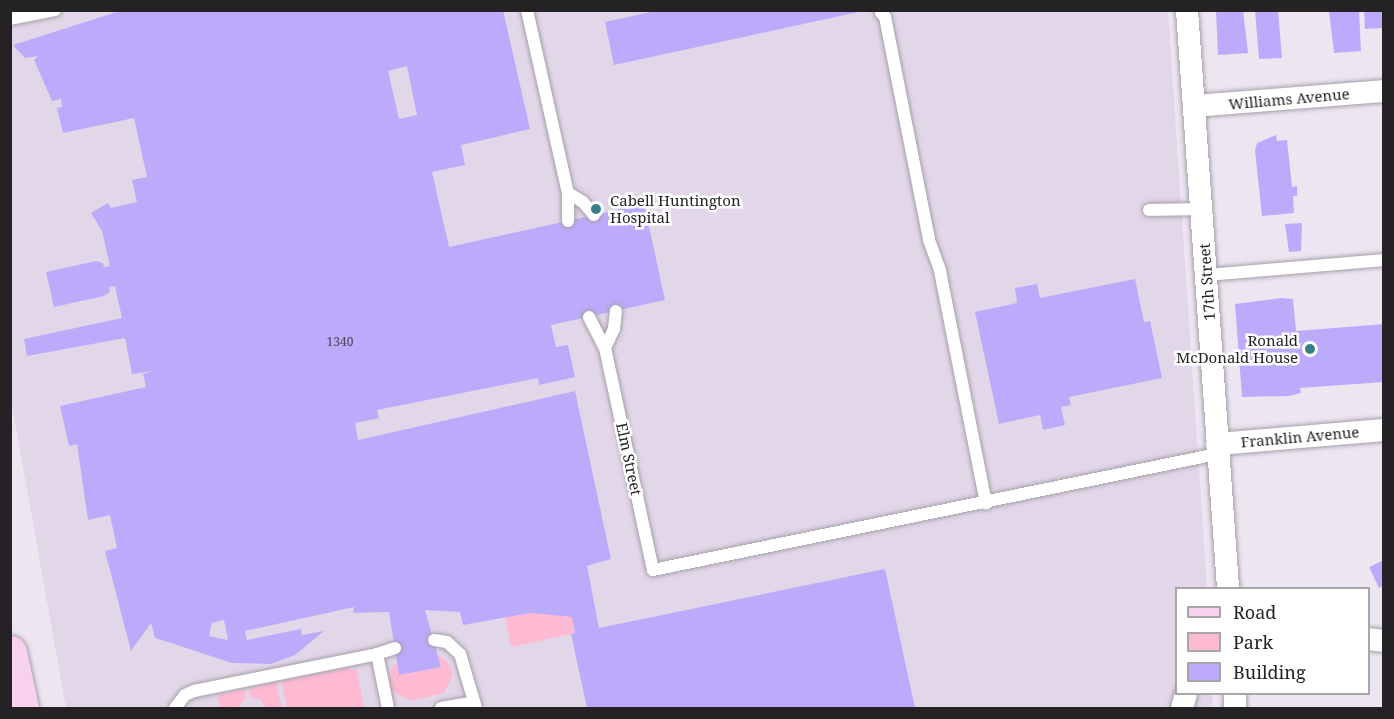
<!DOCTYPE html>
<html>
<head>
<meta charset="utf-8">
<style>
  body { margin:0 }
  #map { position:relative; width:1394px; height:719px; overflow:hidden; background:#ede6f0; font-family:"Noto Serif",serif }
  div>[style] { position:absolute }
  .built>* { inset:0; background:#e2d7e8 }
  .green>* { inset:0; background:#ffbad3 }
  .building>* { inset:0; background:#bcabfa }
  .roads { filter:drop-shadow(0 0 2px #a6a0aa) drop-shadow(0 0 2px #a6a0aa) }
  .lane>* { height:12px; margin:-6px; padding:0 6px; transform-origin:6px; border-radius:6px; background:#fff }
  .street>* { height:22px; margin:-11px; padding:0 11px; transform-origin:11px; border-radius:11px; background:#fff }
  .primary>* { height:33px; margin:-16.5px; padding:0 16.5px; transform-origin:16.5px; border-radius:16.5px; background:#f7d1ee }
  .dots>* { width:16px; height:16px; translate:-50% -50%; box-sizing:border-box; border:3px solid #fff; border-radius:50% }
  span { translate:-50% -50%; white-space:nowrap; text-align:center; line-height:1.15; -webkit-text-stroke:5px #fff; paint-order:stroke }
  .number-label { font-size:12px; color:#4b445b }
  .number-label span { -webkit-text-stroke-width:0 }
  .street-label { font-size:15px; color:#252226 }
  .poi-label { font-size:15px; color:#252226 }
  .left { translate:0 -50%; text-align:left }
  .right { translate:-100% -50%; text-align:right }
  .frame { position:absolute; inset:0; border:12px solid #252226; pointer-events:none }
  .legend { position:absolute; left:1175px; top:587px; width:195px; height:108px; box-sizing:border-box; background:#fff; border:2px solid #a8a7a8; margin:0; padding:8px 10px; list-style:none; font-size:18px; color:#252226 }
  .legend li { display:flex; align-items:center; gap:12px; height:30px }
  .legend b { width:30px; border:2px solid #a8a7a8 }
</style>
</head>
<body>
<div id="map">
  <div class="built">
    <i style="clip-path:polygon(49px 10px,1168px 11px,1207px 588px,1176px 588px,1176px 694px,1212px 694px,1213px 708px,66px 708px,11px 400px,10px 19px)"></i>
  </div>
  <div class="green">
    <i style="clip-path:polygon(530px 613px,572px 617px,575px 633px,511px 647px,505px 617px)"></i>
    <i style="clip-path:polygon(438px 655px,447px 661px,453px 674px,444px 693px,411px 701px,392px 691px,389px 677px,394px 665px,397px 663px,399px 675px,441px 667px)"></i>
    <i style="clip-path:polygon(344px 669px,357px 670px,364px 708px,287px 708px,281px 681px)"></i>
    <i style="clip-path:polygon(276px 682px,282px 708px,265px 708px,261px 700px,250px 697px,249px 688px)"></i>
    <i style="clip-path:polygon(244px 689px,246px 698px,237px 708px,220px 708px,218px 695px)"></i>
  </div>
  <div class="building">
    <i style="clip-path:polygon(evenodd,123px 10px,503px 10px,530px 129px,461px 145px,465px 165px,432px 172px,449px 247px,644px 204px,665px 300px,551px 325px,556px 347px,568px 345px,575px 377px,539px 385px,538px 378px,377px 410px,379px 418px,355px 423px,358px 440px,575px 391px,611px 559px,587px 566px,599px 628px,885px 569px,915px 708px,587px 708px,571px 634px,575px 633px,572px 617px,530px 613px,463px 625px,460px 612px,425px 610px,441px 667px,399px 675px,389px 612px,353px 613px,354px 607px,245px 631px,247px 640px,301px 629px,302px 635px,324px 631px,295px 655px,271px 664px,232px 663px,174px 644px,155px 638px,151px 623px,131px 651px,105px 551px,117px 548px,110px 515px,88px 520px,77px 444px,69px 446px,60px 406px,146px 387px,143px 374px,153px 371px,132px 374px,125px 338px,27px 356px,24px 339px,122px 318px,115px 286px,109px 287px,110px 292px,104px 296px,54px 307px,46px 272px,96px 261px,103px 263px,104px 267px,110px 266px,102px 231px,91px 213px,108px 203px,111px 208px,137px 202px,132px 180px,147px 177px,134px 118px,63px 133px,57px 108px,62px 107px,61px 99px,52px 101px,34px 60px,38px 56px,25px 58px,13px 45px,123px 10px,407px 66px,417px 115px,399px 119px,388px 71px,407px 66px,123px 10px,224px 620px,228px 640px,209px 636px,212px 623px,224px 620px)"></i>
    <i style="clip-path:polygon(660px 10px,863px 10px,863px 11px,614px 65px,605px 22px)"></i>
    <i style="clip-path:polygon(1216px 10px,1243px 10px,1248px 53px,1218px 55px)"></i>
    <i style="clip-path:polygon(1255px 10px,1278px 10px,1282px 58px,1259px 59px)"></i>
    <i style="clip-path:polygon(1359px 10px,1361px 51px,1334px 53px,1329px 11px)"></i>
    <i style="clip-path:polygon(1364px 10px,1384px 10px,1384px 28px,1365px 29px)"></i>
    <i style="clip-path:polygon(1276px 135px,1277px 141px,1287px 140px,1292px 187px,1297px 186px,1297px 196px,1293px 196px,1294px 213px,1262px 216px,1255px 151px,1257px 143px)"></i>
    <i style="clip-path:polygon(1302px 223px,1301px 251px,1289px 252px,1285px 224px)"></i>
    <i style="clip-path:polygon(1135px 279px,1144px 322px,1150px 321px,1162px 378px,1069px 397px,1071px 405px,1061px 407px,1065px 425px,1043px 430px,1040px 415px,999px 424px,975px 312px,1017px 303px,1015px 288px,1037px 284px,1040px 298px)"></i>
    <i style="clip-path:polygon(1281px 298px,1293px 299px,1296px 331px,1384px 324px,1384px 382px,1300px 388px,1301px 393px,1289px 396px,1242px 397px,1235px 304px)"></i>
    <i style="clip-path:polygon(1384px 560px,1384px 585px,1379px 588px,1369px 567px)"></i>
  </div>
  <div class="roads">
    <div class="lane">
      <i style="left:527px;top:10px;width:188px;rotate:77.4deg"></i>
      <i style="left:568px;top:193px;width:28px;rotate:90deg"></i>
      <i style="left:881px;top:13px;width:6px;rotate:45deg"></i>
      <i style="left:885px;top:17px;width:227px;rotate:78.8deg"></i>
      <i style="left:929px;top:240px;width:33px;rotate:70deg"></i>
      <i style="left:940px;top:271px;width:237px;rotate:78.8deg"></i>
      <i style="left:10px;top:19px;width:46px;rotate:-11.3deg"></i>
      <i style="left:568px;top:193px;width:17px;rotate:31deg"></i>
      <i style="left:583px;top:202px;width:17px;rotate:50deg"></i>
      <i style="left:1149px;top:210px;width:52px;rotate:-1.1deg"></i>
      <i style="left:1207px;top:275px;width:178px;rotate:-4.8deg"></i>
      <i style="left:589px;top:317px;width:35px;rotate:63deg"></i>
      <i style="left:605px;top:348px;width:227px;rotate:77.8deg"></i>
      <i style="left:653px;top:570px;width:576px;rotate:-11.62deg"></i>
      <i style="left:605px;top:348px;width:21px;rotate:-65deg"></i>
      <i style="left:614px;top:329px;width:18px;rotate:-84deg"></i>
      <i style="left:434px;top:640px;width:13px;rotate:9deg"></i>
      <i style="left:447px;top:642px;width:18px;rotate:43deg"></i>
      <i style="left:460px;top:654px;width:56px;rotate:73.5deg"></i>
      <i style="left:175px;top:708px;width:16px;rotate:-52deg"></i>
      <i style="left:185px;top:695px;width:10px;rotate:-24deg"></i>
      <i style="left:194px;top:691px;width:187px;rotate:-11.4deg"></i>
      <i style="left:388px;top:708px;width:55px;rotate:-101.5deg"></i>
      <i style="left:377px;top:654px;width:19px;rotate:-18deg"></i>
      <i style="left:441px;top:708px;width:34px;rotate:-10deg"></i>
    </div>
    <div class="street">
      <i style="left:1187px;top:10px;width:579px;rotate:85.94deg"></i>
      <i style="left:1194px;top:106px;width:191px;rotate:-4.5deg"></i>
      <i style="left:1217px;top:444px;width:168px;rotate:-4.8deg"></i>
      <i style="left:1368px;top:639px;width:16px;rotate:7deg"></i>
      <i style="left:1235px;top:694px;width:14px;rotate:90deg"></i>
      <i style="left:1182px;top:708px;width:15px;rotate:-74deg"></i>
    </div>
    <div class="primary">
      <i style="left:10px;top:652px;width:57px;rotate:77.9deg"></i>
    </div>
  </div>
  <div class="dots">
    <i style="left:596px;top:209px;background:#387d8a"></i>
    <i style="left:1310px;top:349px;background:#387d8a"></i>
  </div>
  <div class="number-label">
    <span style="left:340px;top:342px">1340</span>
  </div>
  <div class="street-label">
    <span style="left:1289px;top:99px;rotate:-5deg">Williams Avenue</span>
    <span style="left:1207px;top:282px;rotate:-94deg">17th Street</span>
    <span style="left:1300px;top:437px;rotate:-5deg">Franklin Avenue</span>
    <span style="left:629px;top:459px;rotate:78deg">Elm Street</span>
  </div>
  <div class="poi-label">
    <span class="left" style="left:610px;top:209px">Cabell Huntington<br>Hospital</span>
    <span class="right" style="left:1298px;top:349px">Ronald<br>McDonald House</span>
  </div>
  <div class="frame"></div>
  <ul class="legend">
  <li><b style="height:8px;background:#f7d1ee"></b>Road</li>
  <li><b style="height:16px;background:#ffbad3"></b>Park</li>
  <li><b style="height:16px;background:#bcabfa"></b>Building</li>
  </ul>
</div>
</body>
</html>
